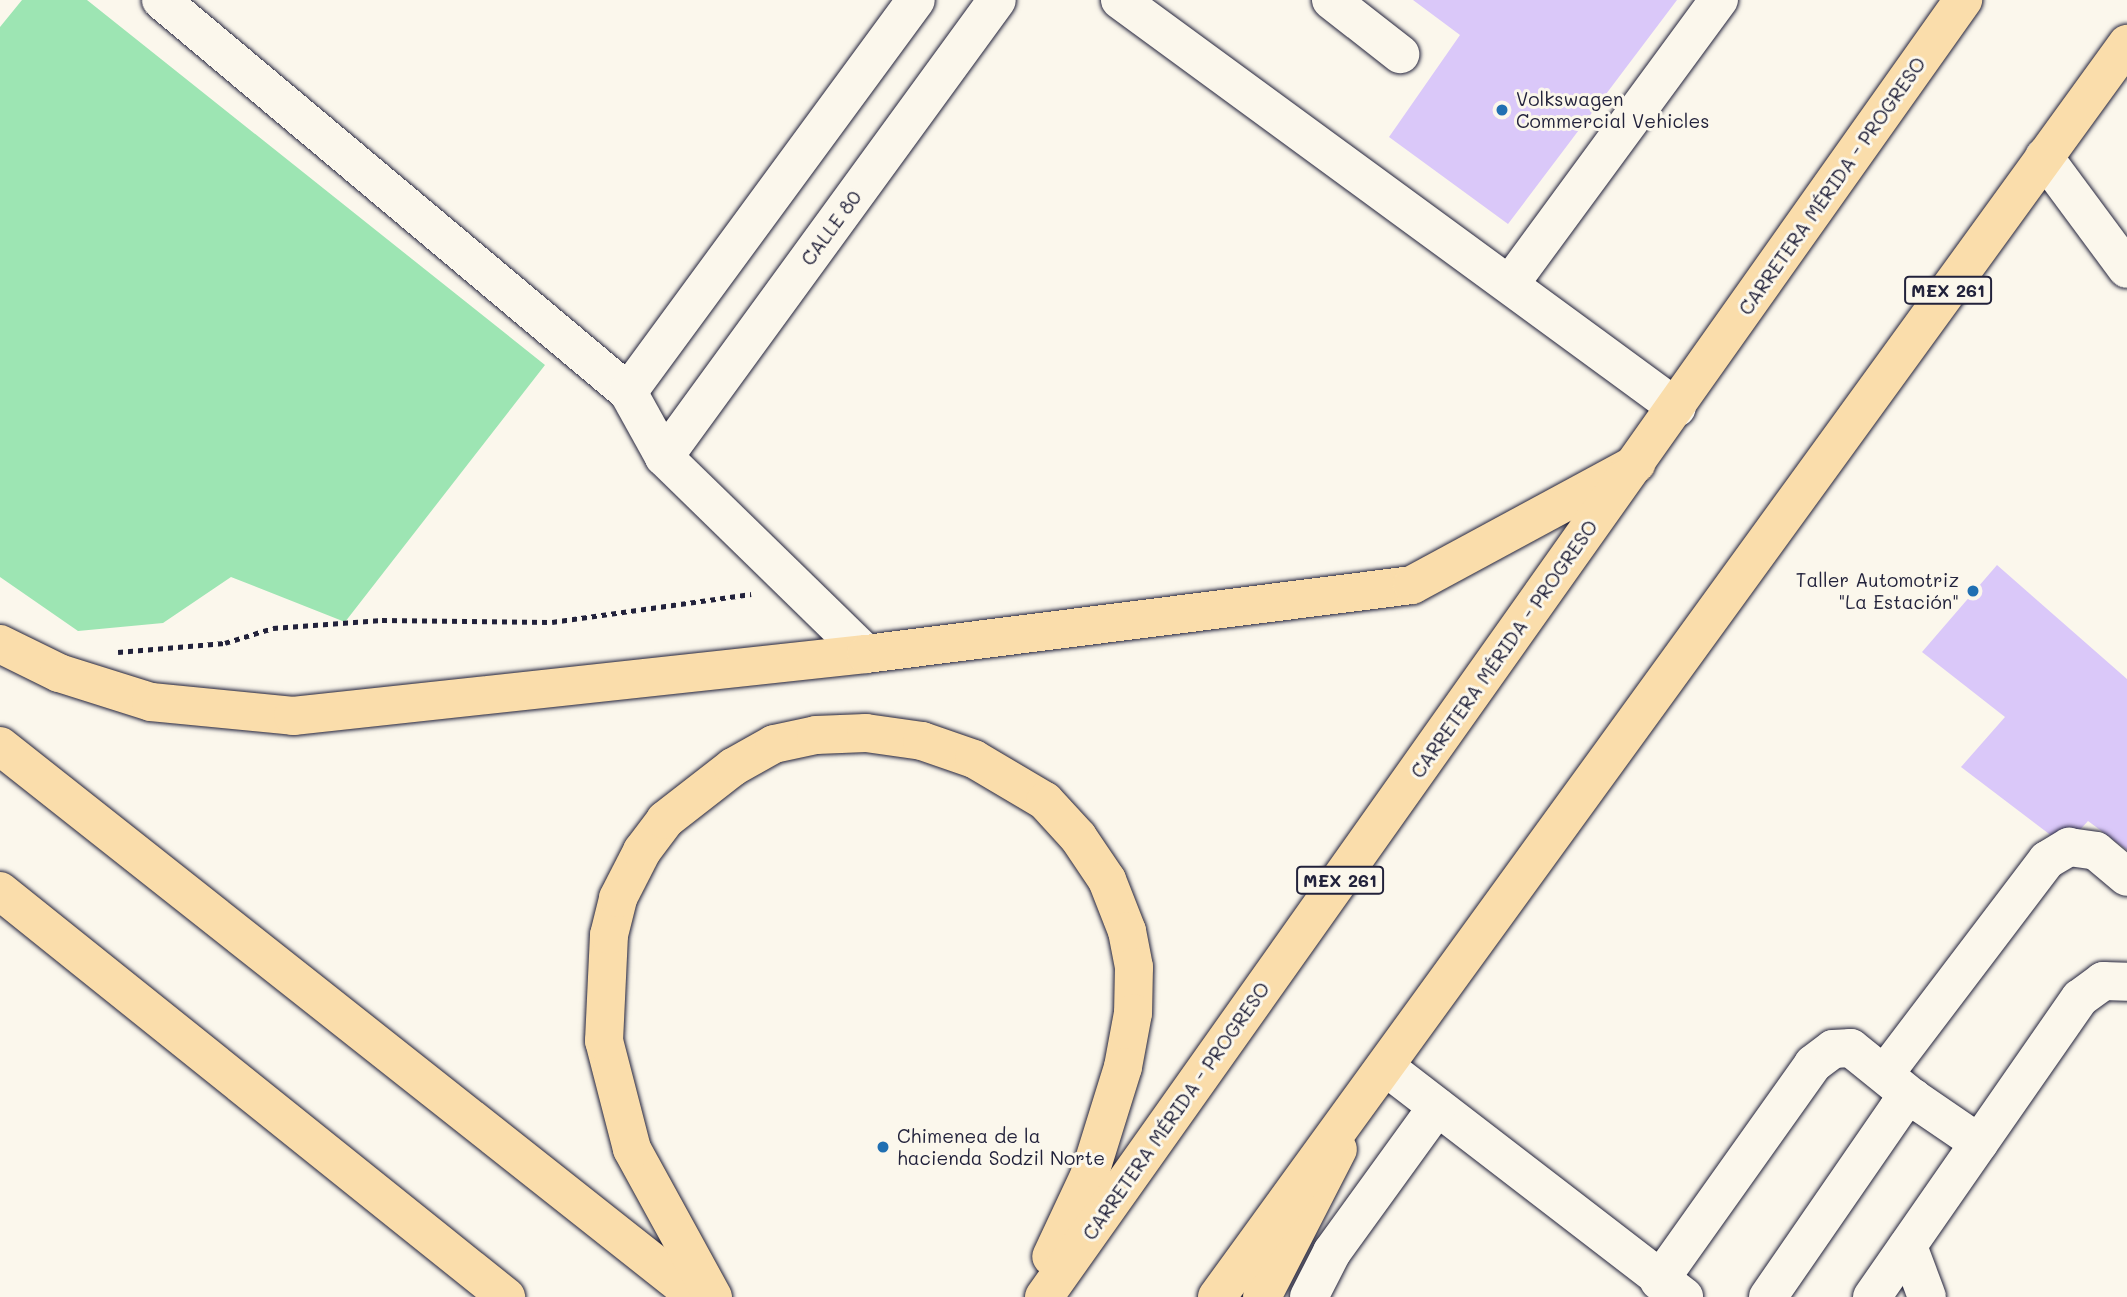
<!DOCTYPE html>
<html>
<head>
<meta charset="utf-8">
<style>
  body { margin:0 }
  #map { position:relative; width:2127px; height:1297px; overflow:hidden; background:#fbf7ec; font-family:Mali,sans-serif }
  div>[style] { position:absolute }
  .green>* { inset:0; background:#9de5b3 }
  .building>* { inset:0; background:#dac8f9 }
  .path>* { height:4.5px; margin-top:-2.25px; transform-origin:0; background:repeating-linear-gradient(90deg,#22223b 0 5px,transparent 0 10px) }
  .roads { filter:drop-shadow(0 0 2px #22223b) drop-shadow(0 0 2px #22223b) }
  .minor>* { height:38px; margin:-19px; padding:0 19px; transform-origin:19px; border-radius:19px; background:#fbf7ec }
  .major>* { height:38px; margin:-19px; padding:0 19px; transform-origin:19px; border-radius:19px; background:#faddab }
  .highway>* { height:38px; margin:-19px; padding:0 19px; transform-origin:19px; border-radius:19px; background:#faddab }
  .dots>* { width:19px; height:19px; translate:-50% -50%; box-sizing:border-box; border:4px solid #fbf7ec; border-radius:50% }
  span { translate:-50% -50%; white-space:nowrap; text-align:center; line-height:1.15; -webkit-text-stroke:6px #fbf7ec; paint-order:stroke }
  .shield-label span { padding:2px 5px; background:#fbf7ec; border:2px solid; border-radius:5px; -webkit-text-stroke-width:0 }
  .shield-label { font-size:18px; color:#22223b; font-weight:700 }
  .poi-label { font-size:19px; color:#22223b }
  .left { translate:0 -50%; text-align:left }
  .right { translate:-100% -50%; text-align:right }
  .street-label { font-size:19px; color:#22223b }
</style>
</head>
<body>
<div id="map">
  <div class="green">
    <i style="clip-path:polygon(22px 0,87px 0,545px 365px,345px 622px,231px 577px,163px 623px,78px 631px,0 577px,0 27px)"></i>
  </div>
  <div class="building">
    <i style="clip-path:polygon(1413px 0,1677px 0,1508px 224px,1389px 137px,1460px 35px)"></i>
    <i style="clip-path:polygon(1997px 565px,2127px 679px,2127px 850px,2088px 821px,2065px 846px,1961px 767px,2005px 717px,1922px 652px)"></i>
  </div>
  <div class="path">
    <i style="left:118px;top:652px;width:107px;rotate:-4.8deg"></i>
    <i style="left:225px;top:643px;width:50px;rotate:-17.4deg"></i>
    <i style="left:273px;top:628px;width:109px;rotate:-4.2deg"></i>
    <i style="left:382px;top:620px;width:170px;rotate:0.7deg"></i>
    <i style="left:552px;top:622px;width:201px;rotate:-8deg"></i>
  </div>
  <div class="roads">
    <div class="minor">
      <i style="left:161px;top:0;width:610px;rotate:40.01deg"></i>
      <i style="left:628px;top:392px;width:74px;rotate:61deg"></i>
      <i style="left:664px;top:457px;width:282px;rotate:44.3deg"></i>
      <i style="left:1120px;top:0;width:690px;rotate:36.22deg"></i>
      <i style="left:1331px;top:0;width:88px;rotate:38deg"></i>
      <i style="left:2044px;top:157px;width:139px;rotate:53.5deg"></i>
      <i style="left:1510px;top:284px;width:353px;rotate:-53.7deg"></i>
      <i style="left:628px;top:392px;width:486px;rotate:-53.7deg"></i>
      <i style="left:664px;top:457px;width:565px;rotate:-53.92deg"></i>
      <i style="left:1387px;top:1068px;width:375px;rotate:37.6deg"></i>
      <i style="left:1886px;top:1072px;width:266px;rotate:-52.8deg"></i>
      <i style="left:2047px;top:860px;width:26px;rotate:-31deg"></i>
      <i style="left:2069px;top:847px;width:27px;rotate:8deg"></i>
      <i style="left:2096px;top:851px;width:40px;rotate:40deg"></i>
      <i style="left:1908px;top:1246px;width:54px;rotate:69.6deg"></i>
      <i style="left:1659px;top:1281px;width:266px;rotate:-54.6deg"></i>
      <i style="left:1813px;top:1064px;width:25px;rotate:-37deg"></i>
      <i style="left:1833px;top:1049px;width:18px;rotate:-3deg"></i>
      <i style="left:1851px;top:1048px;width:80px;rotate:38.9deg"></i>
      <i style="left:1309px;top:1297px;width:51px;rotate:-62.9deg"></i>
      <i style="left:1332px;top:1252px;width:179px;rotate:-54.1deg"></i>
      <i style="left:1768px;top:1297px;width:231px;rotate:-55.4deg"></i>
      <i style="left:1899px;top:1107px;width:17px;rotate:-33deg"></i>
      <i style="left:1913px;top:1098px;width:80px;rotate:34.3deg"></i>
      <i style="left:1872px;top:1297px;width:364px;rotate:-55.2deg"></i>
      <i style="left:2080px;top:998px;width:29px;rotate:-36deg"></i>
      <i style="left:2103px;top:981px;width:24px;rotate:2deg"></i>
    </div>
    <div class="major">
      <i style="left:0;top:644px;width:66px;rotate:26.2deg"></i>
      <i style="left:59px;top:673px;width:96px;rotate:17.5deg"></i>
      <i style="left:151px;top:702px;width:143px;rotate:5.6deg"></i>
      <i style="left:293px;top:716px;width:576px;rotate:-6.18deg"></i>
      <i style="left:866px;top:654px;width:550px;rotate:-7.2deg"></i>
      <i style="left:1412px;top:585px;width:255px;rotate:-28.4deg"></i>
      <i style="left:1262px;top:1297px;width:166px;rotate:-62.8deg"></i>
    </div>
    <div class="highway">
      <i style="left:0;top:746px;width:888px;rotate:38.33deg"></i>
      <i style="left:0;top:891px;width:649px;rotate:38.74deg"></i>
      <i style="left:713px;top:1297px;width:169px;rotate:-118.7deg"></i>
      <i style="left:632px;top:1149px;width:112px;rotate:-104.5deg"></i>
      <i style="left:604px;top:1041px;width:106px;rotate:-87.3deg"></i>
      <i style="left:609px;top:935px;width:38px;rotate:-76deg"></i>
      <i style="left:618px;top:898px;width:53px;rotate:-62.9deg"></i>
      <i style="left:642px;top:851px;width:39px;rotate:-53deg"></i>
      <i style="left:665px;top:820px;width:86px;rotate:-37.9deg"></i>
      <i style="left:733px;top:767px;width:47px;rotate:-29.3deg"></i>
      <i style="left:774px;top:744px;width:43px;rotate:-12.1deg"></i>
      <i style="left:816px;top:735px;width:50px;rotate:-2.3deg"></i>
      <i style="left:866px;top:733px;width:57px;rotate:8.1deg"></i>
      <i style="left:922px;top:741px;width:55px;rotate:19.1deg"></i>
      <i style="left:974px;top:759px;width:82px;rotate:30.6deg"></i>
      <i style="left:1045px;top:801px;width:49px;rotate:47.5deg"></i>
      <i style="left:1078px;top:837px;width:52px;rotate:56deg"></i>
      <i style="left:1107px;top:880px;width:55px;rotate:68.6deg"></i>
      <i style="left:1127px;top:931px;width:37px;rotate:79deg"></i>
      <i style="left:1134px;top:967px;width:46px;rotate:91.2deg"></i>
      <i style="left:1133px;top:1013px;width:55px;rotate:100.5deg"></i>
      <i style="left:1123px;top:1067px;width:114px;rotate:107.3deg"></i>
      <i style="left:1089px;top:1176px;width:89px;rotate:115.1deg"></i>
      <i style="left:1044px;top:1297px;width:1590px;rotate:-54.68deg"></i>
      <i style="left:1217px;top:1297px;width:1549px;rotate:-54.01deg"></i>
    </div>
  </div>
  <div class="dots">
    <i style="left:1502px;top:110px;background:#1f6fb2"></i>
    <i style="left:1973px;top:591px;background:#1f6fb2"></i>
    <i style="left:883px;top:1147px;background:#1f6fb2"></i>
  </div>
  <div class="shield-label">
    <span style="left:1948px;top:290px">MEX 261</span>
    <span style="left:1340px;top:880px">MEX 261</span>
  </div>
  <div class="poi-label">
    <span class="left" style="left:1516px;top:110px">Volkswagen<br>Commercial Vehicles</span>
    <span class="right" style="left:1959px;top:591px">Taller Automotriz<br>"La Estación"</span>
    <span class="left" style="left:897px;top:1147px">Chimenea de la<br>hacienda Sodzil Norte</span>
  </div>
  <div class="street-label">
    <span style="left:1832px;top:186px;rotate:-55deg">CARRETERA MÉRIDA - PROGRESO</span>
    <span style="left:831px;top:228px;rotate:-54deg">CALLE 80</span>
    <span style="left:1504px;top:649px;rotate:-55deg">CARRETERA MÉRIDA - PROGRESO</span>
    <span style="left:1176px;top:1111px;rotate:-55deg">CARRETERA MÉRIDA - PROGRESO</span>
  </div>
</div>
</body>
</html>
